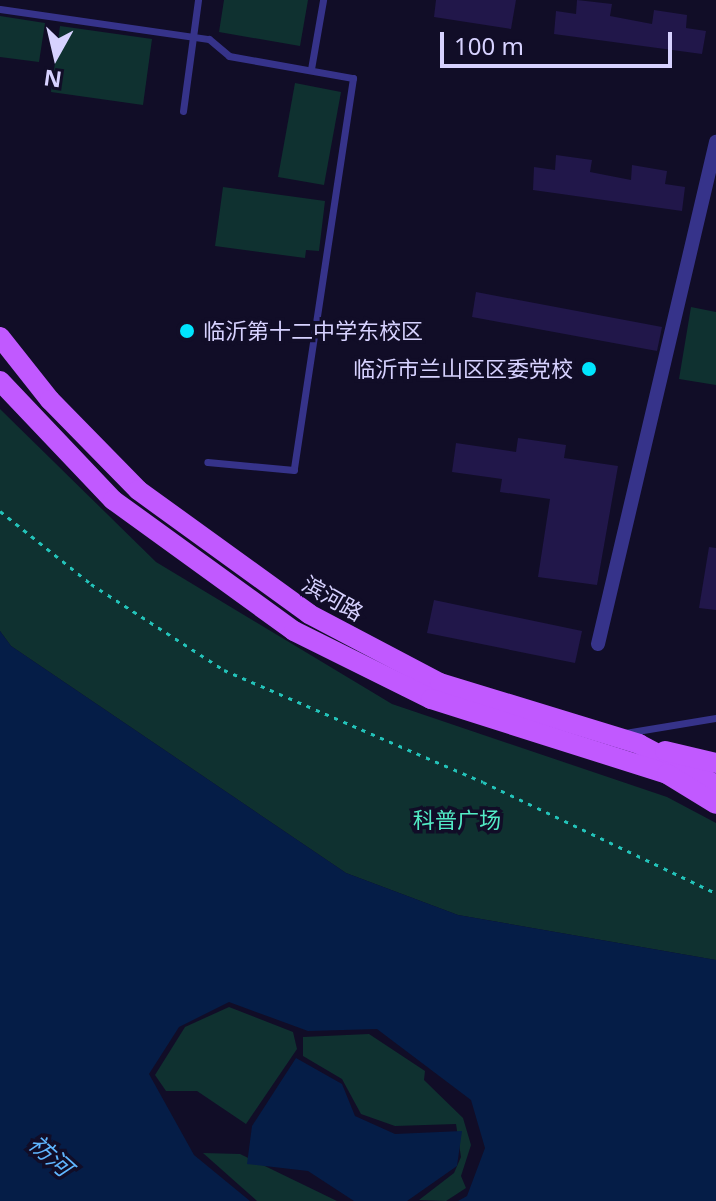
<!DOCTYPE html>
<html>
<head>
<meta charset="utf-8">
<style>
  body { margin:0 }
  #map { position:relative; width:716px; height:1201px; overflow:hidden; background:#110d27; font-family:"Noto Sans","Noto Sans SC",sans-serif }
  div>[style] { position:absolute }
  .green>* { inset:0; background:#0f3130 }
  .water>* { inset:0; background:#051d47 }
  .building>* { inset:0; background:#21174a }
  .path>* { height:3px; margin-top:-1.5px; transform-origin:0; background:repeating-linear-gradient(90deg,#23c3b9 0 4px,transparent 0 10px) }
  .lane>* { height:7px; margin:-3.5px; padding:0 3.5px; transform-origin:3.5px; border-radius:3.5px; background:#36338a }
  .street>* { height:14px; margin:-7px; padding:0 7px; transform-origin:7px; border-radius:7px; background:#36338a }
  .primary>* { height:20px; margin:-10px; padding:0 10px; transform-origin:10px; border-radius:10px; background:#c159ff }
  .dots>* { width:22px; height:22px; translate:-50% -50%; box-sizing:border-box; border:4px solid #110d27; border-radius:50% }
  span { translate:-50% -50%; white-space:nowrap; text-align:center; line-height:1.15; -webkit-text-stroke:7px #110d27; paint-order:stroke }
  .poi-label { font-size:22px; color:#d7d2ff }
  .left { translate:0 -50%; text-align:left }
  .right { translate:-100% -50%; text-align:right }
  .street-label { font-size:22px; color:#d7d2ff }
  .park-label { font-size:22px; color:#52ebc5 }
  .water-label { font-size:24px; color:#60b6ff; font-style:italic }
  .north { position:absolute; left:16px; top:16px; width:80px; height:80px; -webkit-text-stroke:6px #110d27; paint-order:stroke; rotate:188deg; font-size:22px; font-weight:700; line-height:32px; text-align:center; color:#d7d2ff }
  .north::after { content:''; display:block; margin:auto; width:28px; height:36px; background:#d7d2ff; clip-path:polygon(50% 0,100% 100%,50% 72%,0 100%) }
  .scale { position:absolute; left:440px; top:32px; width:232px; height:36px; box-sizing:border-box; border:4px solid #d7d2ff; border-top:0; padding-left:10px; font-size:24px; line-height:28px; white-space:nowrap; color:#d7d2ff; -webkit-text-stroke:6px #110d27; paint-order:stroke }
</style>
</head>
<body>
<div id="map">
  <div class="green">
    <i style="clip-path:polygon(224px 0,308px 0,300px 46px,219px 32px)"></i>
    <i style="clip-path:polygon(0 16px,45px 23px,39px 62px,0 57px)"></i>
    <i style="clip-path:polygon(60px 26px,152px 39px,143px 105px,51px 92px)"></i>
    <i style="clip-path:polygon(295px 83px,341px 92px,324px 185px,278px 177px)"></i>
    <i style="clip-path:polygon(223px 187px,325px 201px,319px 251px,306px 250px,305px 258px,215px 246px)"></i>
    <i style="clip-path:polygon(691px 307px,716px 312px,716px 385px,679px 379px)"></i>
    <i style="clip-path:polygon(0 409px,156px 562px,392px 704px,667px 797px,716px 823px,716px 960px,458px 915px,346px 873px,11px 646px,0 631px)"></i>
    <i style="clip-path:polygon(229px 1007px,293px 1032px,297px 1049px,246px 1124px,197px 1091px,166px 1091px,155px 1075px,185px 1027px)"></i>
    <i style="clip-path:polygon(369px 1034px,425px 1071px,424px 1080px,463px 1118px,471px 1145px,461px 1176px,466px 1188px,446px 1201px,419px 1200px,454px 1173px,461px 1157px,456px 1124px,395px 1126px,361px 1114px,342px 1079px,303px 1056px,303px 1037px)"></i>
    <i style="clip-path:polygon(203px 1153px,240px 1154px,337px 1201px,257px 1201px)"></i>
  </div>
  <div class="water">
    <i style="clip-path:polygon(0 631px,11px 646px,346px 873px,458px 915px,716px 960px,716px 1201px,458px 1201px,467px 1196px,485px 1148px,471px 1100px,377px 1029px,308px 1031px,229px 1002px,179px 1027px,149px 1074px,194px 1155px,250px 1201px,0 1201px)"></i>
    <i style="clip-path:polygon(296px 1058px,342px 1084px,355px 1116px,395px 1134px,462px 1131px,457px 1166px,407px 1201px,354px 1201px,308px 1171px,247px 1164px,252px 1126px)"></i>
  </div>
  <div class="building">
    <i style="clip-path:polygon(436px 0,516px 0,511px 29px,434px 17px)"></i>
    <i style="clip-path:polygon(577px 0,612px 4px,610px 16px,652px 24px,654px 10px,687px 15px,686px 28px,706px 31px,702px 54px,554px 34px,556px 11px,576px 14px)"></i>
    <i style="clip-path:polygon(556px 155px,592px 160px,590px 172px,631px 180px,632px 165px,667px 171px,665px 184px,685px 187px,682px 211px,533px 190px,534px 167px,555px 170px)"></i>
    <i style="clip-path:polygon(476px 292px,662px 327px,657px 351px,472px 317px)"></i>
    <i style="clip-path:polygon(518px 438px,566px 445px,564px 458px,618px 466px,597px 585px,538px 577px,550px 499px,500px 492px,502px 479px,452px 472px,456px 443px,516px 452px)"></i>
    <i style="clip-path:polygon(709px 547px,716px 548px,716px 610px,699px 608px)"></i>
    <i style="clip-path:polygon(434px 600px,582px 631px,575px 663px,427px 633px)"></i>
  </div>
  <div class="path">
    <i style="left:0;top:511px;width:117px;rotate:38.7deg"></i>
    <i style="left:91px;top:584px;width:158px;rotate:32.9deg"></i>
    <i style="left:224px;top:670px;width:282px;rotate:23.4deg"></i>
    <i style="left:483px;top:782px;width:258px;rotate:25.5deg"></i>
  </div>
  <div class="lane">
    <i style="left:0;top:9px;width:211px;rotate:8.2deg"></i>
    <i style="left:209px;top:39px;width:26px;rotate:40deg"></i>
    <i style="left:229px;top:56px;width:126px;rotate:10.1deg"></i>
    <i style="left:353px;top:78px;width:396px;rotate:98.6deg"></i>
    <i style="left:294px;top:470px;width:87px;rotate:-174.7deg"></i>
    <i style="left:311px;top:69px;width:70px;rotate:-80.1deg"></i>
    <i style="left:183px;top:111px;width:112px;rotate:-82.3deg"></i>
    <i style="left:625px;top:733px;width:92px;rotate:-9.4deg"></i>
  </div>
  <div class="street">
    <i style="left:598px;top:644px;width:516px;rotate:-76.77deg"></i>
  </div>
  <div class="primary">
    <i style="left:0;top:337px;width:80px;rotate:51.6deg"></i>
    <i style="left:50px;top:400px;width:126px;rotate:45.6deg"></i>
    <i style="left:138px;top:490px;width:211px;rotate:35.9deg"></i>
    <i style="left:309px;top:614px;width:148px;rotate:27.8deg"></i>
    <i style="left:440px;top:683px;width:208px;rotate:17deg"></i>
    <i style="left:639px;top:744px;width:87px;rotate:28deg"></i>
    <i style="left:0;top:381px;width:164px;rotate:46.5deg"></i>
    <i style="left:113px;top:500px;width:223px;rotate:35.9deg"></i>
    <i style="left:294px;top:631px;width:153px;rotate:26.4deg"></i>
    <i style="left:431px;top:699px;width:248px;rotate:17.6deg"></i>
    <i style="left:667px;top:774px;width:57px;rotate:31.5deg"></i>
    <i style="left:665px;top:751px;width:52px;rotate:13.2deg"></i>
  </div>
  <div class="dots">
    <i style="left:187px;top:331px;background:#00e4fd"></i>
    <i style="left:589px;top:369px;background:#00e4fd"></i>
  </div>
  <div class="poi-label">
    <span class="left" style="left:203px;top:331px">临沂第十二中学东校区</span>
    <span class="right" style="left:573px;top:369px">临沂市兰山区区委党校</span>
  </div>
  <div class="street-label">
    <span style="left:333px;top:598px;rotate:30deg">滨河路</span>
  </div>
  <div class="park-label">
    <span style="left:457px;top:820px">科普广场</span>
  </div>
  <div class="water-label">
    <span style="left:51px;top:1155px;rotate:42deg">祊河</span>
  </div>
  <div class="north">N</div>
  <div class="scale">100 m</div>
</div>
</body>
</html>
